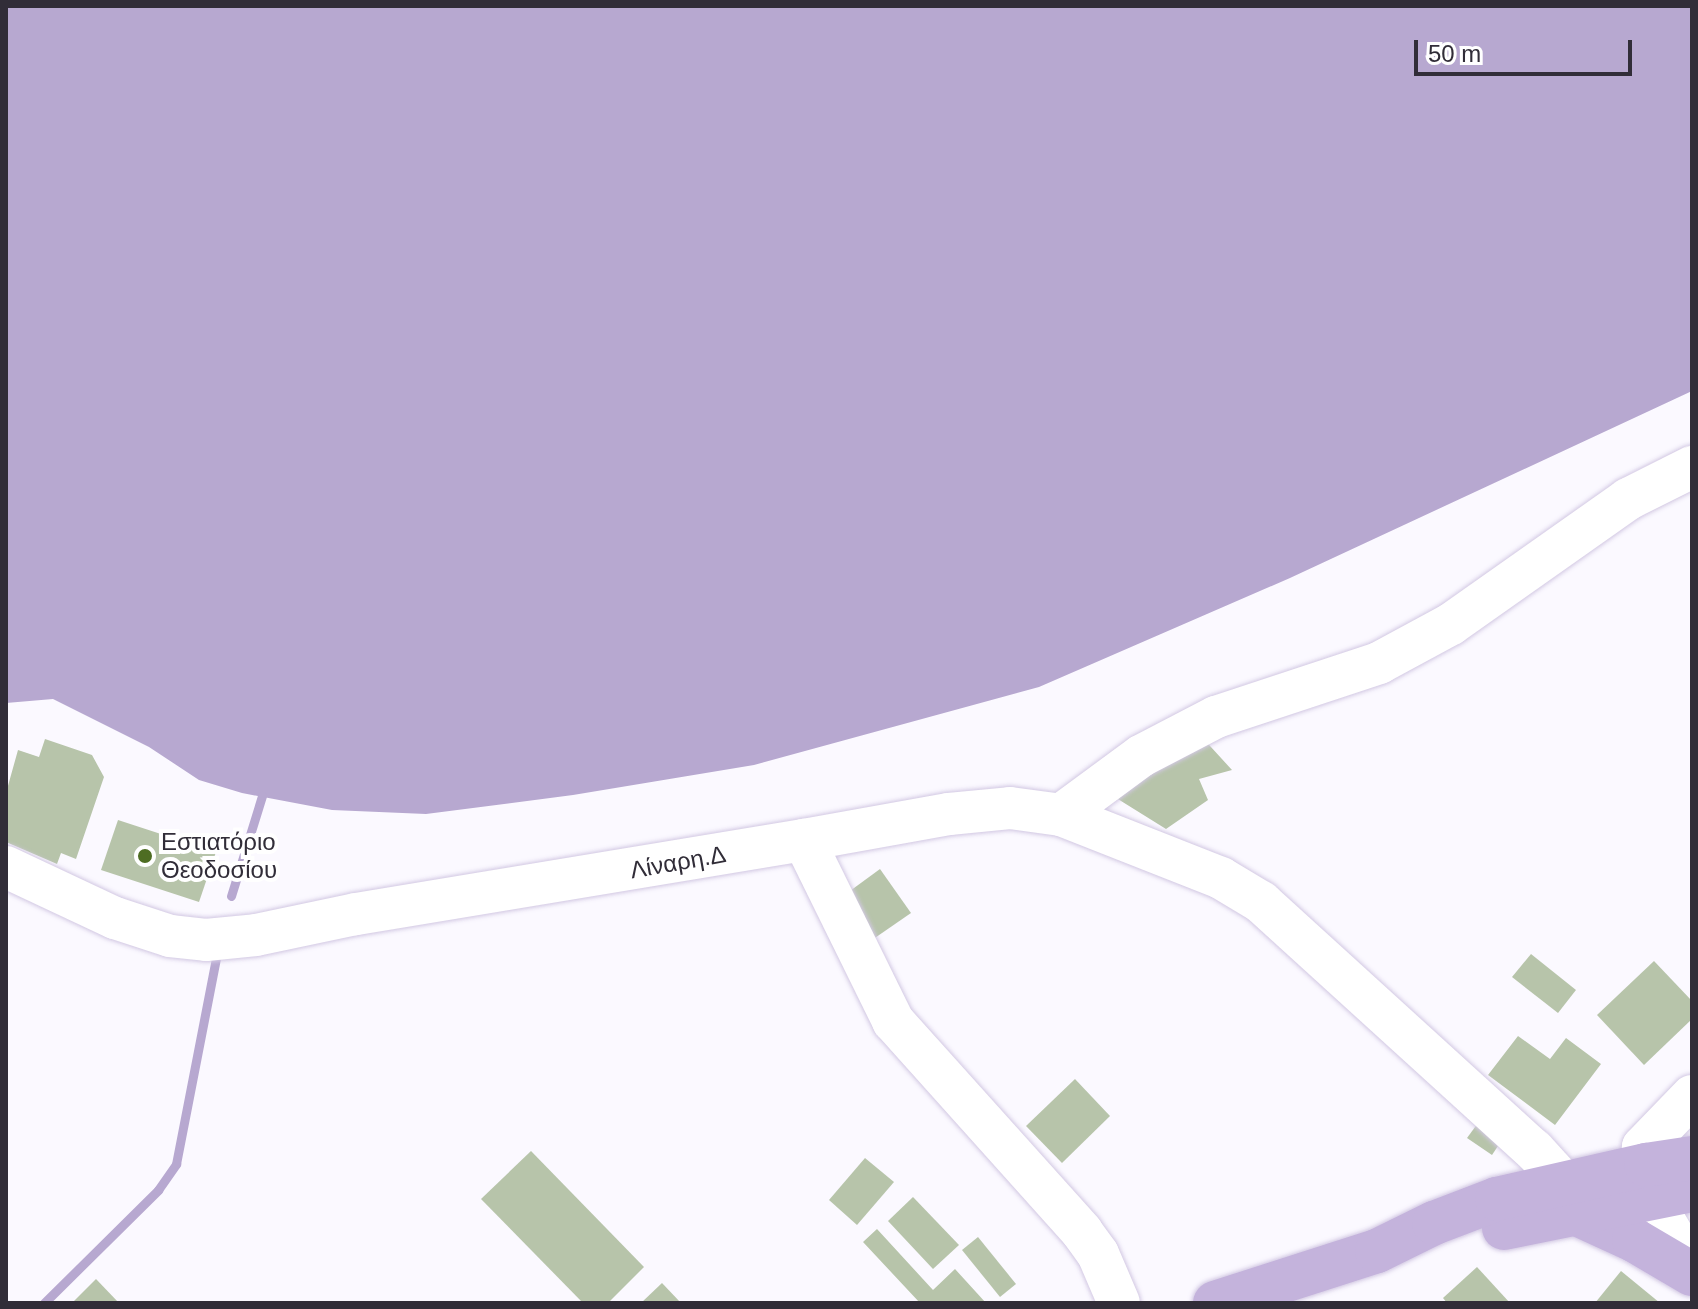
<!DOCTYPE html>
<html>
<head>
<meta charset="utf-8">
<style>
  body { margin:0 }
  #map { position:relative; width:1698px; height:1309px; overflow:hidden; background:#fbf9ff; font-family:Helvetica,sans-serif }
  div>[style] { position:absolute }
  .water>* { inset:0; background:#b7a8d0 }
  .stream>* { height:9px; margin:-4.5px; padding:0 4.5px; transform-origin:4.5px; border-radius:4.5px; background:#b7a8d0 }
  .building>* { inset:0; background:#b7c4aa }
  .roads { filter:drop-shadow(0 0 2px #d2c8e3) drop-shadow(0 0 2px #d2c8e3) }
  .minor>* { height:42px; margin:-21px; padding:0 21px; transform-origin:21px; border-radius:21px; background:#fff }
  .major>* { height:44px; margin:-22px; padding:0 22px; transform-origin:22px; border-radius:22px; background:#c4b3dc }
  .dots>* { width:22px; height:22px; translate:-50% -50%; box-sizing:border-box; border:4px solid #fff; border-radius:50% }
  span { translate:-50% -50%; white-space:nowrap; text-align:center; line-height:1.15; -webkit-text-stroke:8px #fff; paint-order:stroke }
  .poi-label { font-size:24px; color:#312d38 }
  .left { translate:0 -50%; text-align:left }
  .street-label { font-size:24px; color:#312d38 }
  .frame { position:absolute; inset:0; border:8px solid #312d38; pointer-events:none }
  .scale { position:absolute; left:1414px; top:40px; width:218px; height:36px; box-sizing:border-box; border:4px solid #312d38; border-top:0; padding-left:10px; font-size:24px; line-height:28px; white-space:nowrap; color:#312d38; -webkit-text-stroke:6px #fff; paint-order:stroke }
</style>
</head>
<body>
<div id="map">
  <div class="water">
    <i style="clip-path:polygon(6px 6px,1692px 6px,1692px 391px,1290px 578px,1039px 687px,754px 765px,573px 795px,426px 814px,332px 810px,242px 793px,199px 780px,149px 747px,53px 699px,6px 703px)"></i>
  </div>
  <div class="stream">
    <i style="left:231px;top:896px;width:105px;rotate:-72.8deg"></i>
    <i style="left:44px;top:1303px;width:161px;rotate:-44.7deg"></i>
    <i style="left:158px;top:1190px;width:32px;rotate:-55deg"></i>
    <i style="left:176px;top:1164px;width:215px;rotate:-79deg"></i>
  </div>
  <div class="building">
    <i style="clip-path:polygon(1200px 735px,1232px 770px,1199px 779px,1208px 800px,1166px 829px,1105px 791px)"></i>
    <i style="clip-path:polygon(45px 739px,92px 755px,104px 777px,76px 859px,61px 853px,57px 864px,6px 842px,6px 793px,18px 750px,39px 757px)"></i>
    <i style="clip-path:polygon(118px 820px,216px 852px,199px 902px,101px 870px)"></i>
    <i style="clip-path:polygon(880px 869px,911px 913px,869px 942px,839px 899px)"></i>
    <i style="clip-path:polygon(1531px 954px,1576px 990px,1558px 1013px,1512px 977px)"></i>
    <i style="clip-path:polygon(1654px 961px,1692px 1001px,1692px 1019px,1644px 1065px,1597px 1015px)"></i>
    <i style="clip-path:polygon(1518px 1036px,1550px 1059px,1566px 1038px,1601px 1064px,1555px 1125px,1488px 1075px)"></i>
    <i style="clip-path:polygon(1075px 1079px,1110px 1116px,1062px 1163px,1026px 1126px)"></i>
    <i style="clip-path:polygon(1478px 1123px,1502px 1140px,1492px 1155px,1467px 1138px)"></i>
    <i style="clip-path:polygon(531px 1151px,644px 1267px,608px 1303px,583px 1303px,481px 1199px)"></i>
    <i style="clip-path:polygon(865px 1158px,894px 1182px,857px 1225px,829px 1200px)"></i>
    <i style="clip-path:polygon(913px 1197px,959px 1245px,933px 1269px,888px 1221px)"></i>
    <i style="clip-path:polygon(877px 1229px,933px 1290px,955px 1269px,986px 1303px,920px 1303px,863px 1242px)"></i>
    <i style="clip-path:polygon(978px 1237px,1016px 1284px,1000px 1297px,962px 1250px)"></i>
    <i style="clip-path:polygon(1477px 1267px,1510px 1303px,1447px 1303px,1443px 1298px)"></i>
    <i style="clip-path:polygon(1621px 1271px,1660px 1303px,1595px 1303px)"></i>
    <i style="clip-path:polygon(96px 1279px,119px 1303px,72px 1303px)"></i>
    <i style="clip-path:polygon(662px 1283px,681px 1303px,641px 1303px)"></i>
  </div>
  <div class="roads">
    <div class="minor">
      <i style="left:1061px;top:815px;width:99px;rotate:-36.4deg"></i>
      <i style="left:1141px;top:756px;width:85px;rotate:-27.5deg"></i>
      <i style="left:1216px;top:717px;width:172px;rotate:-18.3deg"></i>
      <i style="left:1379px;top:663px;width:82px;rotate:-28.4deg"></i>
      <i style="left:1451px;top:624px;width:217px;rotate:-35.2deg"></i>
      <i style="left:1628px;top:499px;width:72px;rotate:-26.6deg"></i>
      <i style="left:804px;top:840px;width:147px;rotate:-10.2deg"></i>
      <i style="left:949px;top:814px;width:61px;rotate:-5.6deg"></i>
      <i style="left:1010px;top:808px;width:51px;rotate:7.8deg"></i>
      <i style="left:1061px;top:815px;width:172px;rotate:21.5deg"></i>
      <i style="left:1221px;top:878px;width:47px;rotate:31deg"></i>
      <i style="left:1261px;top:902px;width:369px;rotate:42.3deg"></i>
      <i style="left:1534px;top:1150px;width:45px;rotate:47.7deg"></i>
      <i style="left:6px;top:867px;width:120px;rotate:25.1deg"></i>
      <i style="left:115px;top:918px;width:58px;rotate:18.1deg"></i>
      <i style="left:170px;top:936px;width:36px;rotate:6deg"></i>
      <i style="left:206px;top:940px;width:50px;rotate:-5.7deg"></i>
      <i style="left:256px;top:935px;width:102px;rotate:-11.9deg"></i>
      <i style="left:356px;top:914px;width:454px;rotate:-9.4deg"></i>
      <i style="left:804px;top:840px;width:202px;rotate:63.8deg"></i>
      <i style="left:893px;top:1021px;width:283px;rotate:48.1deg"></i>
      <i style="left:1082px;top:1232px;width:27px;rotate:54deg"></i>
      <i style="left:1098px;top:1254px;width:53px;rotate:66.8deg"></i>
      <i style="left:1692px;top:1096px;width:71px;rotate:133.9deg"></i>
      <i style="left:1643px;top:1147px;width:70px;rotate:75.2deg"></i>
      <i style="left:1661px;top:1215px;width:61px;rotate:59.7deg"></i>
    </div>
    <div class="major">
      <i style="left:1577px;top:1214px;width:63px;rotate:24.5deg"></i>
      <i style="left:1634px;top:1240px;width:67px;rotate:30.4deg"></i>
      <i style="left:1504px;top:1228px;width:192px;rotate:-11.4deg"></i>
      <i style="left:1215px;top:1303px;width:170px;rotate:-17.8deg"></i>
      <i style="left:1377px;top:1251px;width:64px;rotate:-26.2deg"></i>
      <i style="left:1434px;top:1223px;width:67px;rotate:-20.9deg"></i>
      <i style="left:1497px;top:1199px;width:153px;rotate:-12.9deg"></i>
      <i style="left:1646px;top:1165px;width:47px;rotate:-8.7deg"></i>
    </div>
  </div>
  <div class="dots">
    <i style="left:145px;top:856px;background:#4e6d23"></i>
  </div>
  <div class="poi-label">
    <span class="left" style="left:161px;top:856px">Εστιατόριο<br>Θεοδοσίου</span>
  </div>
  <div class="street-label">
    <span style="left:678px;top:862px;rotate:-10deg">Λίναρη.Δ</span>
  </div>
  <div class="frame"></div>
  <div class="scale">50 m</div>
</div>
</body>
</html>
